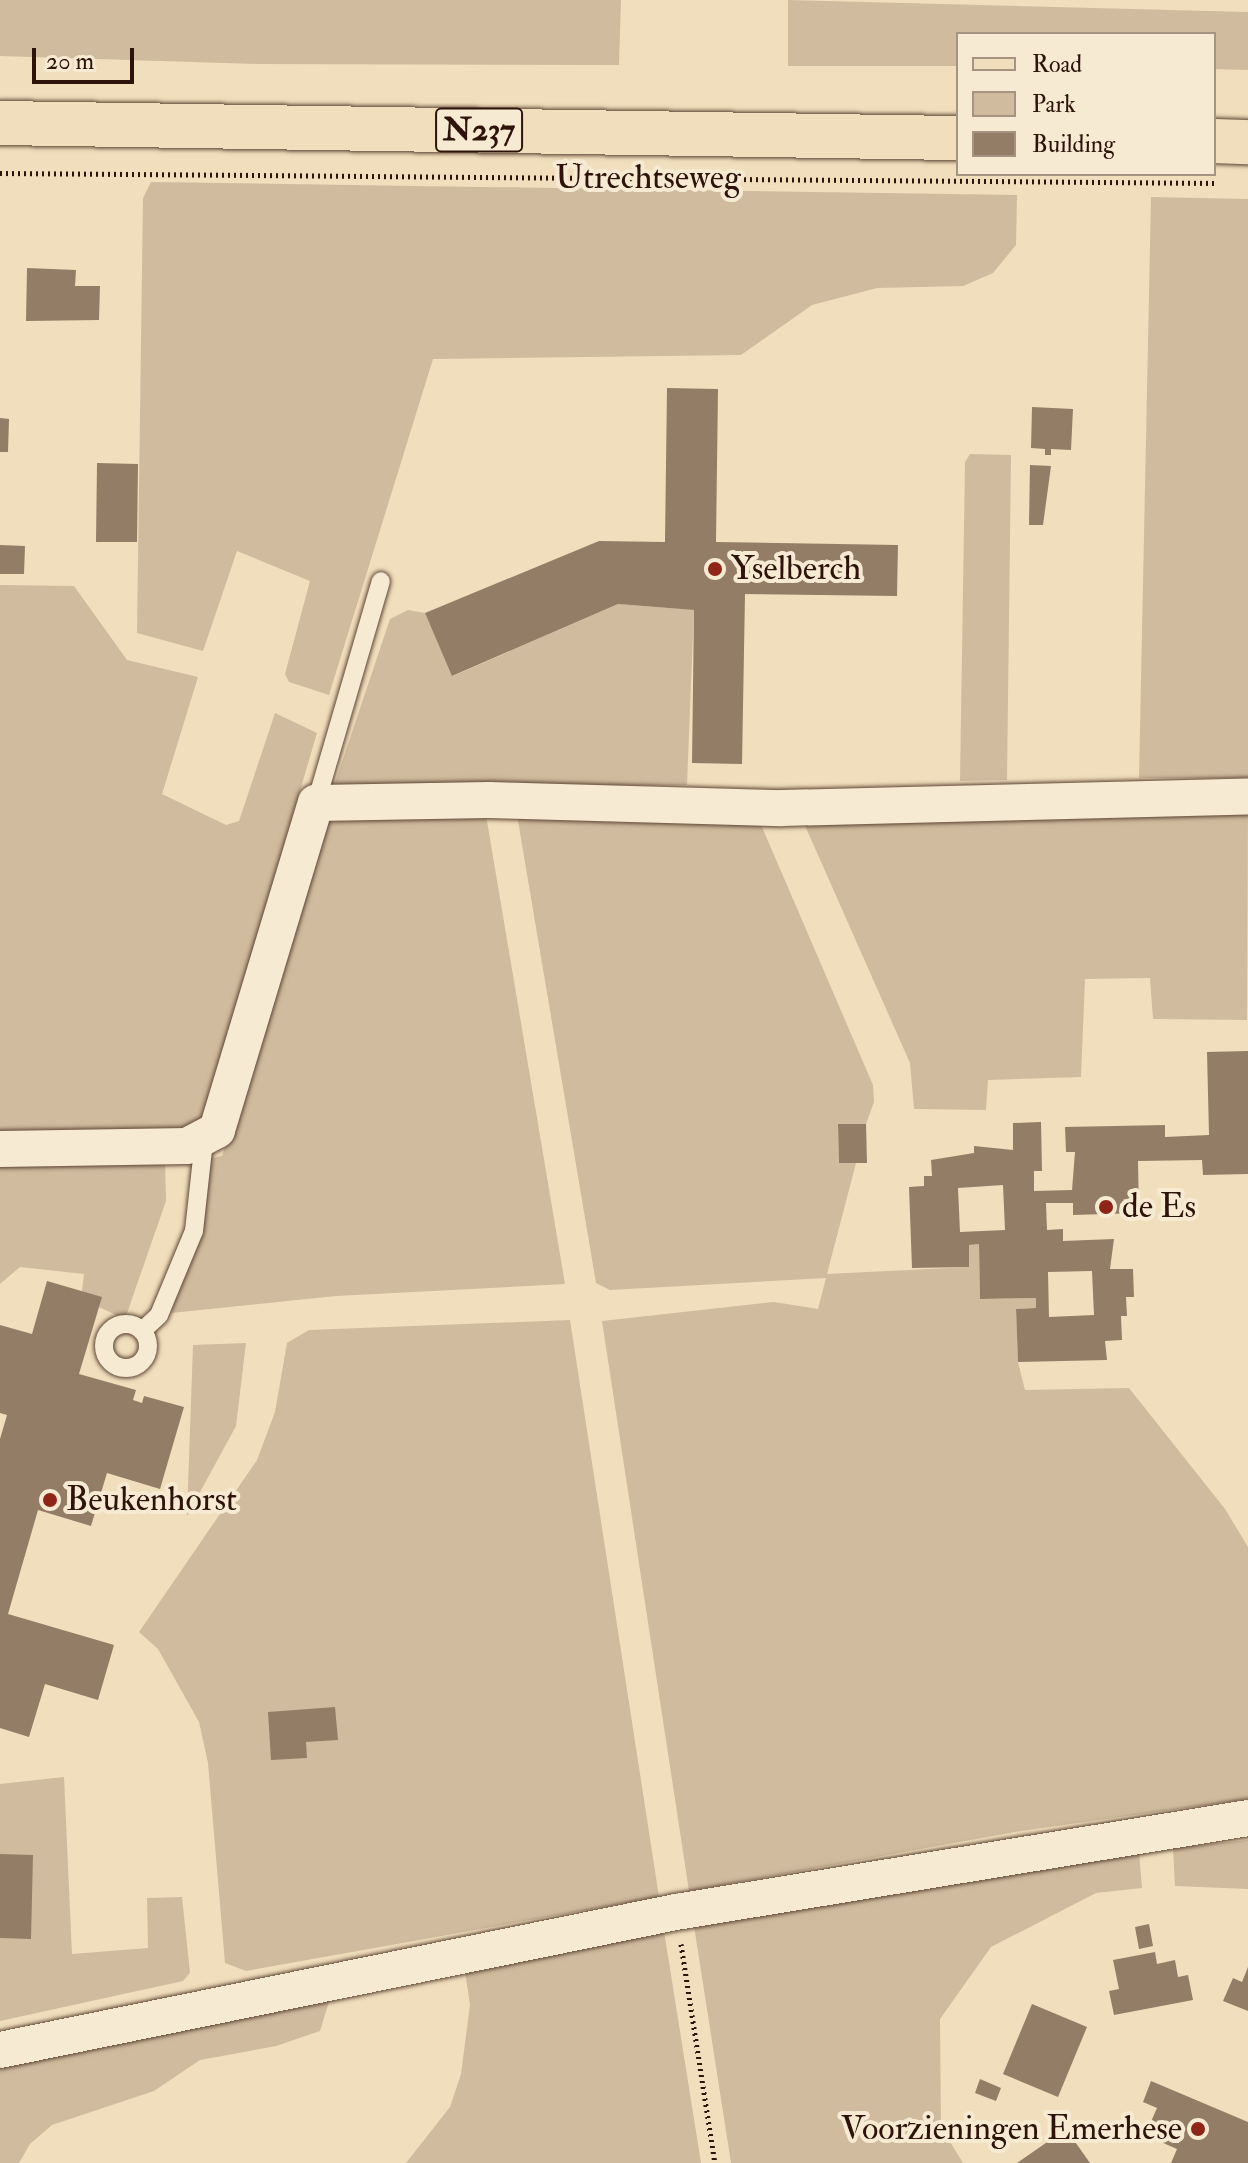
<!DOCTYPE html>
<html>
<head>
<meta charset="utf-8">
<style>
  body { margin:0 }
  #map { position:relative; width:1248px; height:2163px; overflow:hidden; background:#f1debc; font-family:"IM FELL Double Pica",serif }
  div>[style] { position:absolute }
  .green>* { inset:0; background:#d0bb9e }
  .building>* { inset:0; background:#937d67 }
  .path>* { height:5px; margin-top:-2.5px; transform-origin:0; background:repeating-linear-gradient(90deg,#2d130a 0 2px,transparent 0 6px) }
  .roads { filter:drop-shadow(0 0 2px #5e4636) drop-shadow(0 0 2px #5e4636) }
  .service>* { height:18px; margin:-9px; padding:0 9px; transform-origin:9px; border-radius:9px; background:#f6ead3 }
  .service>.ring { margin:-9px; padding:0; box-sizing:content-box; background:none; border:18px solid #f6ead3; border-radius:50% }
  .minor>* { height:36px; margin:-18px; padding:0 18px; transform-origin:18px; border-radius:18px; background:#f6ead3 }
  .primary>* { height:44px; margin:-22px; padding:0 22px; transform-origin:22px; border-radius:22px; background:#f1debc }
  .dots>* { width:22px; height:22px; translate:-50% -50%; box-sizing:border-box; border:4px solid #f6ead3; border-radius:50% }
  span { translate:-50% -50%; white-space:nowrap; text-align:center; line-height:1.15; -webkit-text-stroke:8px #f6ead3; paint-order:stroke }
  .shield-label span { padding:2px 6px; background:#f6ead3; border:2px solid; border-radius:6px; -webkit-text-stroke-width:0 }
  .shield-label { font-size:32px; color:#2d130a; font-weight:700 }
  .street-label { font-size:34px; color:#2d130a }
  .poi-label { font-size:34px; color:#2d130a }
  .left { translate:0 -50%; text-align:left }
  .right { translate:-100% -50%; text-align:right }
  .legend { position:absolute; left:956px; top:32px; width:260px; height:144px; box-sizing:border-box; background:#f6ead3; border:2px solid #a69483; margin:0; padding:10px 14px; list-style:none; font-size:24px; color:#2d130a }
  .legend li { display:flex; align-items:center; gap:16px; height:40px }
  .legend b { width:40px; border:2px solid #a69483 }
  .scale { position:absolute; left:32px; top:48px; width:102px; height:36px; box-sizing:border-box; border:4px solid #2d130a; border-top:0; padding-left:10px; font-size:24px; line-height:28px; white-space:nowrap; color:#2d130a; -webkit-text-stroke:6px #f6ead3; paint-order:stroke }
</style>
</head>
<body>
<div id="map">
  <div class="green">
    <i style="clip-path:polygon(0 0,621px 0,619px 65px,259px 64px,0 56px)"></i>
    <i style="clip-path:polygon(788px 0,1248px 12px,1248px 70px,1214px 69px,1214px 34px,958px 34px,958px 66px,788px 66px)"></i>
    <i style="clip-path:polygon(151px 182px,1017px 195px,1016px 245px,993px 273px,963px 286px,877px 288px,812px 305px,741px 355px,433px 359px,329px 695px,289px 682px,285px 674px,310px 581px,237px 551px,203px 651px,137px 633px,143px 198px)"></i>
    <i style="clip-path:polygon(1151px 197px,1248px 199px,1248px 778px,1139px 778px)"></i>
    <i style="clip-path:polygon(970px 454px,1011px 455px,1007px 780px,960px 781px,965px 462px)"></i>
    <i style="clip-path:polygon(0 585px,74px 586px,127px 660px,198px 677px,162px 794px,226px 825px,239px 821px,275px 713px,317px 733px,203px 1122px,191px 1129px,0 1131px)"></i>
    <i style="clip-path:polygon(618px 604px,694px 610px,687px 785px,349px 788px,335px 783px,390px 619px,408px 610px,425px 613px,453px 676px)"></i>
    <i style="clip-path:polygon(1248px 807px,1247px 1020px,1153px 1019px,1150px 978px,1085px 979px,1081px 1077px,988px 1080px,986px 1110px,914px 1109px,910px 1063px,799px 812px)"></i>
    <i style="clip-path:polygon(756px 813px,873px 1085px,874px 1102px,866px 1124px,838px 1125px,839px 1163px,856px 1163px,827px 1274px,969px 1267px,969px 1245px,979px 1244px,980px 1299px,1036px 1298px,1036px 1308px,1016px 1309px,1018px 1362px,1025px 1390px,1129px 1388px,1225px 1509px,1248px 1547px,1248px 1799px,1015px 1832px,689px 1891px,602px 1321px,774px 1302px,818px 1309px,826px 1278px,610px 1290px,596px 1283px,517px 815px)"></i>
    <i style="clip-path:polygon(486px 815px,565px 1284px,336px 1296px,171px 1313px,196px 1240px,206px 1159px,222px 1156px,324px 822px)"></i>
    <i style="clip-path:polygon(0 1160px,165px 1161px,166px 1201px,125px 1319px,81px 1299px,84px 1274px,20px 1267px,0 1284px)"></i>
    <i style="clip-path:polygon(570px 1320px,659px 1897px,246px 1971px,225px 1963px,208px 1763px,199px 1722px,158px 1649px,139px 1632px,257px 1460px,275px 1412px,287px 1343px,309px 1330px)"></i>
    <i style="clip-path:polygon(246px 1343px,236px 1426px,187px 1516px,193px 1345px)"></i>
    <i style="clip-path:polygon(64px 1777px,72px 1954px,148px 1948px,147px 1898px,182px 1897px,190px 1973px,183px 1981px,0 2021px,0 1784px)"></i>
    <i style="clip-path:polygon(1248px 1840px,1248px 1889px,1175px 1886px,1173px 1848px)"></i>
    <i style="clip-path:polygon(1139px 1852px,1142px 1888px,1096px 1893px,991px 1947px,940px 2019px,941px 2127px,963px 2163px,731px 2163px,694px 1926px)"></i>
    <i style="clip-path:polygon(664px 1931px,701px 2163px,406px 2163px,450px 2107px,461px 2074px,470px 2005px,464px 1965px)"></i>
    <i style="clip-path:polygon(332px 1992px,320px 2031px,276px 2046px,200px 2060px,154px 2091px,52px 2125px,30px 2144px,19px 2163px,0 2163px,0 2059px)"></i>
  </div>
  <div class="building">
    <i style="clip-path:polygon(27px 268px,76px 270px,75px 286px,100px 286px,99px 320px,26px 321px)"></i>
    <i style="clip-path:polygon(667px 388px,718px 389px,716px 542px,898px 545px,897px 596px,745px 594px,742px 764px,692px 763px,694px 610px,618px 604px,452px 676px,425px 613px,599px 541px,665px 542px)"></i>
    <i style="clip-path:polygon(1032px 407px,1073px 409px,1071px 450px,1051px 449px,1051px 455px,1045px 455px,1045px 449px,1031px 448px)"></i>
    <i style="clip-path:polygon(0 418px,9px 419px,8px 452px,0 452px)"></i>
    <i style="clip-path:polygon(97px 463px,138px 464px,137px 542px,96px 542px)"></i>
    <i style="clip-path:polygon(1030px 465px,1051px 466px,1043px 525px,1029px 525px)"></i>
    <i style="clip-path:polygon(0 545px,25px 546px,24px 574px,0 574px)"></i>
    <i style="clip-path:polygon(evenodd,1248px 1051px,1248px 1174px,1203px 1175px,1202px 1160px,1138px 1161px,1139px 1213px,1073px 1215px,1073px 1203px,1046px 1203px,1047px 1230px,1063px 1229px,1063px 1241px,1114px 1239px,1110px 1269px,1133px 1269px,1134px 1297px,1126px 1297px,1127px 1316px,1121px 1316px,1122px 1340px,1105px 1341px,1107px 1360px,1018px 1362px,1016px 1309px,1036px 1308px,1036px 1298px,980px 1299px,979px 1244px,969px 1245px,969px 1267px,912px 1268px,909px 1187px,924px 1186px,924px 1176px,932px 1176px,931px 1160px,974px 1153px,974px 1146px,1013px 1150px,1013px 1123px,1041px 1122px,1042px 1171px,1034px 1171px,1034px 1191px,1072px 1190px,1075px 1152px,1066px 1152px,1065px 1127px,1165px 1125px,1165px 1137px,1209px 1135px,1207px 1052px,1248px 1051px,1003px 1185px,1005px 1230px,960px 1232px,958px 1188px,1003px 1185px,1248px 1051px,1092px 1271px,1094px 1315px,1049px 1317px,1048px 1272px,1092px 1271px)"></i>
    <i style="clip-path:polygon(838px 1124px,866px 1124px,867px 1163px,839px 1163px)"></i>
    <i style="clip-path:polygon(47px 1281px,102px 1297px,79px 1374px,136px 1390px,133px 1400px,142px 1403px,144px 1396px,184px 1407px,160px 1489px,107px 1473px,91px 1526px,38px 1510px,8px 1614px,114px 1645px,98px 1700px,45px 1684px,29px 1737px,0 1728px,0 1439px,7px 1415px,0 1413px,0 1325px,32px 1334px)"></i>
    <i style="clip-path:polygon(335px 1707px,338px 1740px,306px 1742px,307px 1758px,271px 1760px,268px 1712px)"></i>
    <i style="clip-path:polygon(0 1854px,33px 1855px,31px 1939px,0 1938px)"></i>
    <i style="clip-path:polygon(1149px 1924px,1153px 1946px,1139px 1949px,1135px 1927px)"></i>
    <i style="clip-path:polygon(1155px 1952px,1157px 1964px,1175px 1960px,1178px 1977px,1188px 1975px,1193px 2000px,1114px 2015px,1109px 1991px,1119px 1989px,1113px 1960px)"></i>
    <i style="clip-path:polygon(1248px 1967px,1248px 2011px,1223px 2001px,1233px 1978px,1242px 1982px)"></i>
    <i style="clip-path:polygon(1032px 2004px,1087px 2027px,1058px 2097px,1003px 2074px)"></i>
    <i style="clip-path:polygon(980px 2079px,1001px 2088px,996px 2101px,975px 2093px)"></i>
    <i style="clip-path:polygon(1151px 2081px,1248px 2122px,1248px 2163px,1171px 2163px,1177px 2149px,1145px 2135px,1157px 2108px,1143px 2102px)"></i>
    <i style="clip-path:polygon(1066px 2129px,1090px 2163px,1017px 2163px)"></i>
  </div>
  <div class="path">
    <i style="left:0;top:173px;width:1215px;rotate:0.47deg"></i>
    <i style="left:681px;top:1944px;width:222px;rotate:81.2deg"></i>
  </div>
  <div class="roads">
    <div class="service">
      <i style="left:316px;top:803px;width:231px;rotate:-73.7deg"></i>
      <i class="ring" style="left:104px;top:1324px;width:26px;height:26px"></i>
      <i style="left:142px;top:1331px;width:23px;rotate:-43deg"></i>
      <i style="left:159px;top:1315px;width:91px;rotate:-67.4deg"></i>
      <i style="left:194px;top:1231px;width:92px;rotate:-83.7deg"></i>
    </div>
    <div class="minor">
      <i style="left:0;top:1149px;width:187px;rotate:-0.9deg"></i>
      <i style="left:187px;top:1146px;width:34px;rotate:-28deg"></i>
      <i style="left:217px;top:1130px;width:342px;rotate:-73.2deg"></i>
      <i style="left:316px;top:803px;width:173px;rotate:-1deg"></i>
      <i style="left:489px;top:800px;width:293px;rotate:1.6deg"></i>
      <i style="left:782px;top:808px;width:466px;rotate:-1.4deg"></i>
      <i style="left:0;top:2050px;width:690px;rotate:-11.54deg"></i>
      <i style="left:676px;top:1912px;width:580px;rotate:-9.33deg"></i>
    </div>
    <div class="primary">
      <i style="left:0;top:123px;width:958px;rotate:0.9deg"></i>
      <i style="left:1214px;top:141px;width:34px;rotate:2deg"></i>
    </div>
  </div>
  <div class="dots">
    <i style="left:715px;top:569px;background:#8f2418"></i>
    <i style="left:1106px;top:1207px;background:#8f2418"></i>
    <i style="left:50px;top:1500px;background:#8f2418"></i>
    <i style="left:1198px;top:2129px;background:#8f2418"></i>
  </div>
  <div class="shield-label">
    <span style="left:479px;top:130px">N237</span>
  </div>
  <div class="street-label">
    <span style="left:648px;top:178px">Utrechtseweg</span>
  </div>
  <div class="poi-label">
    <span class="left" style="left:731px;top:569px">Yselberch</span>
    <span class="left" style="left:1122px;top:1207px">de Es</span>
    <span class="left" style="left:66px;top:1500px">Beukenhorst</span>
    <span class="right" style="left:1182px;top:2129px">Voorzieningen Emerhese</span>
  </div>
  <ul class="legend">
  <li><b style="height:10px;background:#f1debc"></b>Road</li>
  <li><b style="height:22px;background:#d0bb9e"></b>Park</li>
  <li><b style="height:22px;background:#937d67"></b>Building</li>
  </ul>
  <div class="scale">20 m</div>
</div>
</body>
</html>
